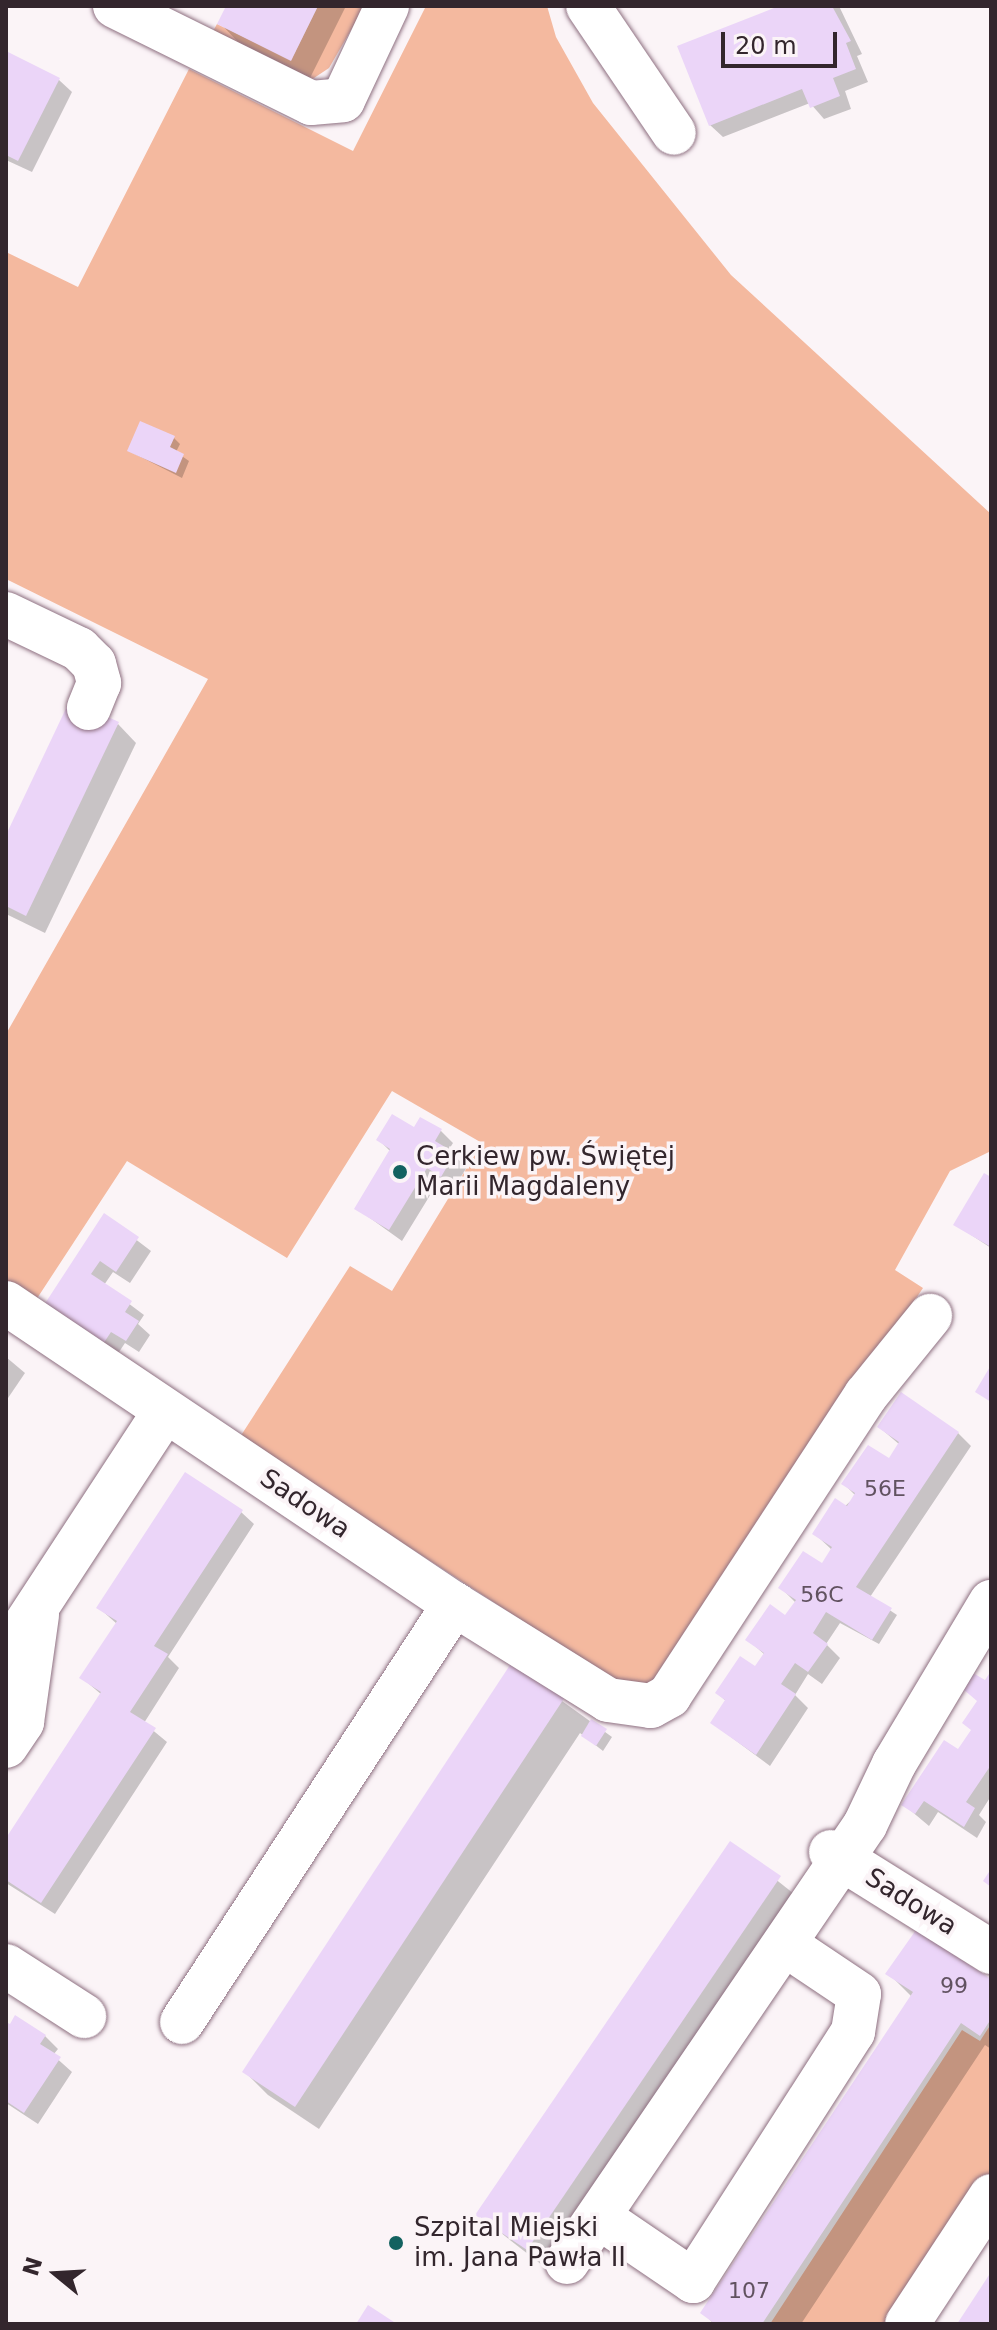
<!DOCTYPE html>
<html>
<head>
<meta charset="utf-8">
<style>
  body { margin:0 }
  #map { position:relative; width:997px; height:2330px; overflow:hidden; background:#fbf4f7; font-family:"DejaVu Sans",sans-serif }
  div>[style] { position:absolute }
  .green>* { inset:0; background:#f4b99f }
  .shadow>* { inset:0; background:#0003 }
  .building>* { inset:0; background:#ebd5f8 }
  .roads { filter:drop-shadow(0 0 2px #8e7081) drop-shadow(0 0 2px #8e7081) }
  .minor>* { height:44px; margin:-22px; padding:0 22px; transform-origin:22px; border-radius:22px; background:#fff }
  .dots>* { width:22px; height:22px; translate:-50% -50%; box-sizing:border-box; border:4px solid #fbf4f7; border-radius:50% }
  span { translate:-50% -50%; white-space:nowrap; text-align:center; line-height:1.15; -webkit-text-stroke:7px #fbf4f7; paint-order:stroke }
  .number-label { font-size:22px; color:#615260 }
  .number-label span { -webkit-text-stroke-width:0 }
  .poi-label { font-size:26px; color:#33262d }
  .left { translate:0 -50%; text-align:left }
  .street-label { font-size:26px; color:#33262d }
  .frame { position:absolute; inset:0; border:8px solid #33262d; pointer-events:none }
  .north { position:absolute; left:16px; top:2234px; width:80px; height:80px; -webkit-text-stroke:6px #fbf4f7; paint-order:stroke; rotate:288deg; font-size:22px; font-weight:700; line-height:32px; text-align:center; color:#33262d }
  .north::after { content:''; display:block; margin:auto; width:28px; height:36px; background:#33262d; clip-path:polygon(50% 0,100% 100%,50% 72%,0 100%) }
  .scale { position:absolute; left:721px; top:32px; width:116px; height:36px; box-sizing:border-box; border:4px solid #33262d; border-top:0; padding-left:10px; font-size:24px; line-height:28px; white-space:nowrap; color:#33262d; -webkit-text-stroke:6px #fbf4f7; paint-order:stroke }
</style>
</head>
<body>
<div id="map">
  <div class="green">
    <i style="clip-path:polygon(318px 6px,365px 6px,329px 68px,308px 82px,206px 44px,217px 24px,291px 60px)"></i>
    <i style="clip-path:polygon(426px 6px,547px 6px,556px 37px,593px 103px,731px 275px,991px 514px,991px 1151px,950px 1171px,895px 1270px,923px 1288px,653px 1688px,624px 1687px,240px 1437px,350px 1266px,392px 1291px,482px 1143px,392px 1091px,287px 1258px,127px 1161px,36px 1300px,6px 1280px,6px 1034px,208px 679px,6px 579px,6px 252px,78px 287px,189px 69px,353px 151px)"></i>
    <i style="clip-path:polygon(991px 2024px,991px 2182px,897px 2324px,770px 2324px,962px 2030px,980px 2041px)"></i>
  </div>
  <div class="shadow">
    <i style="clip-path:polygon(228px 6px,346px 6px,310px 78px,238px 42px,220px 23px)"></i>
    <i style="clip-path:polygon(785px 6px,839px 6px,862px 54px,857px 56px,868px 82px,845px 91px,851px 109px,824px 119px,810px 103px,723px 137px,710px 125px)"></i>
    <i style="clip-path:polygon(6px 53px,59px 80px,72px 92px,32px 172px,6px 160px)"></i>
    <i style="clip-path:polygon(174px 438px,180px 444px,176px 452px,189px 461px,182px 478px,129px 451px)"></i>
    <i style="clip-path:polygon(118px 724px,136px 743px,45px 933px,6px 914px,6px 840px)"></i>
    <i style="clip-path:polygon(415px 1130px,441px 1131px,453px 1143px,448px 1151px,467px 1167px,454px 1188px,440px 1179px,402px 1241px,356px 1208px,391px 1152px,379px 1140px)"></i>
    <i style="clip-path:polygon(991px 1180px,991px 1248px,956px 1225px)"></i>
    <i style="clip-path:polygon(105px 1216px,151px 1251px,130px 1283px,113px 1272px,104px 1285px,144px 1315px,138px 1324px,150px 1335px,139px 1352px,125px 1343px,117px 1355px,60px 1318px)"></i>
    <i style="clip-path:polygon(6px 1357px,25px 1373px,6px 1401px)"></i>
    <i style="clip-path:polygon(879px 1427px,958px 1433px,971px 1446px,870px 1597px,897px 1615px,879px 1644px,840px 1623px,826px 1644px,840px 1658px,822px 1684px,808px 1674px,795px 1695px,808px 1708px,770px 1766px,712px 1723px,727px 1702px,717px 1693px,755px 1669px,765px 1655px,748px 1640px,786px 1618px,796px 1603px,781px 1588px,822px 1566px,832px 1550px,815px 1534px,856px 1496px,844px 1484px,889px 1461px,900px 1445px)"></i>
    <i style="clip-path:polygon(241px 1512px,254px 1524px,168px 1657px,179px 1668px,144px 1723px,167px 1742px,55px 1914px,6px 1883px,6px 1842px,102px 1695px,82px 1678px,117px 1624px,99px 1608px)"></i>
    <i style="clip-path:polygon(512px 1665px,612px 1737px,603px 1751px,580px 1733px,319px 2129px,268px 2095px,245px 2072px)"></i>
    <i style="clip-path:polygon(991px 1674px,991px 1796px,979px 1815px,986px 1822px,977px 1838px,938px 1812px,929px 1826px,904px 1805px,959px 1752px,973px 1731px)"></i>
    <i style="clip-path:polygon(731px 1844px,803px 1901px,551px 2272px,478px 2215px)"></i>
    <i style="clip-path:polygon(888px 1973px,991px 1981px,991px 2049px,985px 2045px,801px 2324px,714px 2324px,702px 2312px,912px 1997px)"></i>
    <i style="clip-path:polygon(6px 2024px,45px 2036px,58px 2049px,53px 2055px,72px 2072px,38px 2124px,6px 2103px)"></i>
  </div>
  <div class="building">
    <i style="clip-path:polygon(226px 6px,318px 6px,291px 61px,217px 24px)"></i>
    <i style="clip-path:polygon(779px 6px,832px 6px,851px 41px,846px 43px,856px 69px,833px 78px,840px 96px,810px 108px,802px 89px,709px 126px,677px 46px)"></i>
    <i style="clip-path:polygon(6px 51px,60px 78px,18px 161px,6px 155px)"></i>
    <i style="clip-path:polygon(140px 421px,175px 436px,170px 447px,184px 454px,176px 473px,127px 451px)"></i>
    <i style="clip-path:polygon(70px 700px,119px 722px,26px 916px,6px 906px,6px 835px)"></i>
    <i style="clip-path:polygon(392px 1114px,414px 1127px,420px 1117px,442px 1129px,435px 1141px,455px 1153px,441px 1177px,427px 1168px,389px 1230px,354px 1209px,390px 1149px,376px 1140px)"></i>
    <i style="clip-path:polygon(984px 1173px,991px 1177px,991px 1247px,953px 1225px)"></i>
    <i style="clip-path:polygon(104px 1213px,139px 1237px,116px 1272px,100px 1261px,91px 1274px,132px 1301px,125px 1312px,139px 1321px,126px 1341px,111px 1332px,103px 1344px,44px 1305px)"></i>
    <i style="clip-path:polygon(991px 1365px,991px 1402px,975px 1392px)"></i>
    <i style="clip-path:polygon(901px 1392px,959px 1432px,856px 1587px,892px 1608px,872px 1640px,826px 1612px,813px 1633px,828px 1644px,808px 1672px,795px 1663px,781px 1684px,796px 1694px,756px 1755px,710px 1723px,725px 1700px,715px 1693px,740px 1656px,755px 1666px,764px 1653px,745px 1640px,770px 1604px,785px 1615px,796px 1600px,778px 1588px,803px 1551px,822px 1563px,832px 1547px,812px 1534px,835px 1498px,847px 1506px,855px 1493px,841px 1484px,868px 1445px,889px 1458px,899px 1442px,877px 1427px)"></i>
    <i style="clip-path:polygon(185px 1472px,243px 1510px,154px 1646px,168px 1654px,130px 1712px,156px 1728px,41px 1903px,6px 1880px,6px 1838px,101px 1692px,79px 1678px,117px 1621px,96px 1608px)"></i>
    <i style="clip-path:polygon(512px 1662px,565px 1697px,295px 2107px,242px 2072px)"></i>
    <i style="clip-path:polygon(991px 1671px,991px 1765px,966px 1802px,975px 1808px,964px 1827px,924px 1801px,915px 1814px,901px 1805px,944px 1740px,958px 1749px,971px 1730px,962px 1723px,977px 1701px,963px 1689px,973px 1673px,985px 1680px)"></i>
    <i style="clip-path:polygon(591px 1719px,607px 1729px,596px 1746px,581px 1736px)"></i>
    <i style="clip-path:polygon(730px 1841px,781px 1876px,527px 2250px,475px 2215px)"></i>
    <i style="clip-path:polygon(991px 1869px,991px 1887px,983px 1881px)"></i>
    <i style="clip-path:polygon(916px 1930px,991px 1979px,991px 2019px,980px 2036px,961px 2023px,762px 2324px,715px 2324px,700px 2313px,913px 1992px,885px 1974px)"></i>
    <i style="clip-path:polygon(15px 2015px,46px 2035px,40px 2044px,61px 2057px,24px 2113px,6px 2101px,6px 2022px,10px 2024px)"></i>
    <i style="clip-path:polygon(991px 2272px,991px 2324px,957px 2324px)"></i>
    <i style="clip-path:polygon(368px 2305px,397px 2324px,356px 2324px)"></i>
  </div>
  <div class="roads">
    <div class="minor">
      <i style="left:115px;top:6px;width:219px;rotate:26.3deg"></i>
      <i style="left:311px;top:103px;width:32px;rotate:-5deg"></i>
      <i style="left:343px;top:100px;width:104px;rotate:-64.9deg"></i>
      <i style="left:588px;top:6px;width:153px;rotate:55.9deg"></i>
      <i style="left:6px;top:614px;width:81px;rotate:25.6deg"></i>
      <i style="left:79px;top:649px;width:21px;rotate:45deg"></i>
      <i style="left:94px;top:664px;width:20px;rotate:75deg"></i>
      <i style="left:99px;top:683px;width:27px;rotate:112deg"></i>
      <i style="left:6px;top:1303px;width:540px;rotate:33.9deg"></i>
      <i style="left:454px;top:1604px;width:181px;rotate:31.9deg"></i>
      <i style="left:608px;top:1700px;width:43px;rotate:7.9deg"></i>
      <i style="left:651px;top:1706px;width:21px;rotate:-29deg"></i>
      <i style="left:669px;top:1696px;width:360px;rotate:-56.8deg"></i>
      <i style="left:866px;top:1395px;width:102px;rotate:-51deg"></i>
      <i style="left:6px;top:1654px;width:290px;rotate:-56.8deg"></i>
      <i style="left:6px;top:1746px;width:29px;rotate:-56deg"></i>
      <i style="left:22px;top:1722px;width:108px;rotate:-82deg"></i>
      <i style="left:831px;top:1852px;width:189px;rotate:32deg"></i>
      <i style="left:6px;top:1966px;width:93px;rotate:32.7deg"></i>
      <i style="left:182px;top:2022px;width:499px;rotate:-56.9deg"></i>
      <i style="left:599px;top:2217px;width:114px;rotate:34.2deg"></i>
      <i style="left:693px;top:2281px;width:296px;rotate:-57.3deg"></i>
      <i style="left:853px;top:2032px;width:38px;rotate:-81deg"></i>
      <i style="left:859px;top:1994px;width:88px;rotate:-146.1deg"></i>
      <i style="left:567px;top:2262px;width:529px;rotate:-55.71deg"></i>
      <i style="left:865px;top:1825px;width:68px;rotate:-64.6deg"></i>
      <i style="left:894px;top:1764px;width:189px;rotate:-59.1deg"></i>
      <i style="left:907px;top:2324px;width:153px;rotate:-56.7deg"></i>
    </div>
  </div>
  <div class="dots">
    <i style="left:400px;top:1172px;background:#136260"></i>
    <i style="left:396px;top:2243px;background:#136260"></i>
  </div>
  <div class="number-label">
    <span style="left:885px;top:1489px">56E</span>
    <span style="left:822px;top:1595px">56C</span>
    <span style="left:954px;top:1986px">99</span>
    <span style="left:749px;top:2291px">107</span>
  </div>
  <div class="poi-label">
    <span class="left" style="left:416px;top:1172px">Cerkiew pw. Świętej<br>Marii Magdaleny</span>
    <span class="left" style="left:414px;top:2243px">Szpital Miejski<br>im. Jana Pawła II</span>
  </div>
  <div class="street-label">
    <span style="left:305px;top:1504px;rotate:34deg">Sadowa</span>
    <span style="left:911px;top:1902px;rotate:32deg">Sadowa</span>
  </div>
  <div class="frame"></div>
  <div class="north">N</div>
  <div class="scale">20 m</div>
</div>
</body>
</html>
